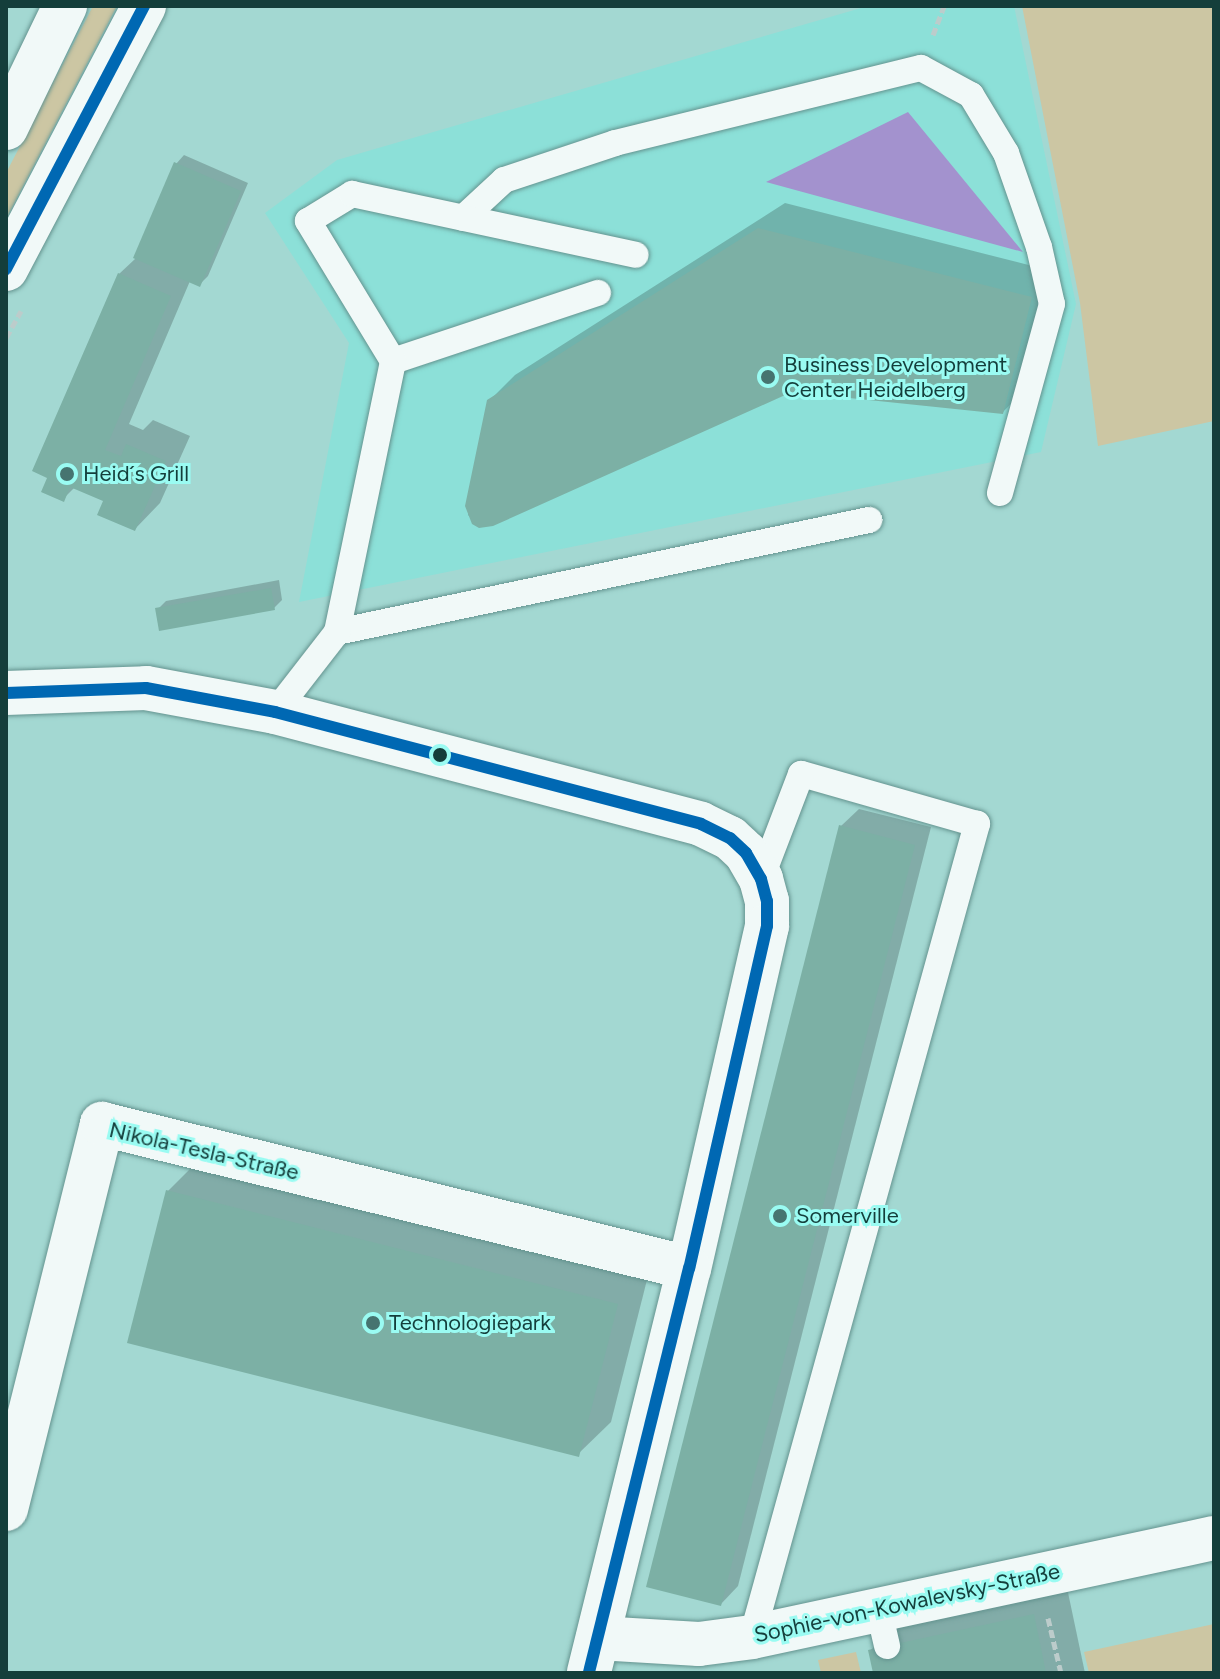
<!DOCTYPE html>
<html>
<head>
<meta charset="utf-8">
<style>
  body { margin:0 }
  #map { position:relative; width:1220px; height:1679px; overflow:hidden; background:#a3d8d2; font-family:Figtree,sans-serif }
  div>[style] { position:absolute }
  .built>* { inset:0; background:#8ce0d8 }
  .green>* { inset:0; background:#ccc6a3 }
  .water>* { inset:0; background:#a392ce }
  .shadow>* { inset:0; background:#0003 }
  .building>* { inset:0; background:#7cb0a5 }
  .path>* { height:5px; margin-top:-2.5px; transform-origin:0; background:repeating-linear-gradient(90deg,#bccccb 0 8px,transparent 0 12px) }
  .roads { filter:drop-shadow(0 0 2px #64938f) drop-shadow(0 0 2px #64938f) }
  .lane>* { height:26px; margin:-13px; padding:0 13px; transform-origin:13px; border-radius:13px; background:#f1f9f8 }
  .street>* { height:44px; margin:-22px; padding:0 22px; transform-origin:22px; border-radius:22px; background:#f1f9f8 }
  .primary>* { height:44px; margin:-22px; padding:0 22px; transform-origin:22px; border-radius:22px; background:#f1f9f8 }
  .bus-1>* { height:12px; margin:-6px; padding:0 6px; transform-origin:6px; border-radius:6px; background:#0068b3 }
  .dots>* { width:22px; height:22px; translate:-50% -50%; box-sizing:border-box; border:4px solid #9afbf2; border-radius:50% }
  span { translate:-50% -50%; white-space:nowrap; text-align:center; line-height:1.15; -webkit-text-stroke:6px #9afbf2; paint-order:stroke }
  .poi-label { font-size:22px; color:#143e3b }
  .left { translate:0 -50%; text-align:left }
  .street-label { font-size:22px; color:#143e3b }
  .frame { position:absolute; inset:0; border:8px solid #143e3b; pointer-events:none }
</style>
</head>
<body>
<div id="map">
  <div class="built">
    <i style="clip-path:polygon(868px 6px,1014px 6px,1076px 304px,1041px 452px,299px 602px,349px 343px,265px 213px,337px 160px)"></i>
  </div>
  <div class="green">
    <i style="clip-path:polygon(93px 6px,117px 6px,6px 219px,6px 173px)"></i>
    <i style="clip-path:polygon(1022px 6px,1214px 6px,1214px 421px,1098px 446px,1080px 303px)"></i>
    <i style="clip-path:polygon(1214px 1624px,1214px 1673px,1089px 1673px,1084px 1652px)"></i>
    <i style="clip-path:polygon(856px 1652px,861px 1673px,821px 1673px,818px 1660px)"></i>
  </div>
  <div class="water">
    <i style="clip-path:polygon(908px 112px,1023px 252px,766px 182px)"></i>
  </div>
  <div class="shadow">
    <i style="clip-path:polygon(184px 155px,248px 183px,208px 276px,199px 285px,190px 281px,129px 424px,143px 430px,153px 420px,190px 436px,160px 503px,135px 529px,105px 500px,75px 487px,63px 499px,119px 274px,135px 259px,176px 164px)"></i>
    <i style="clip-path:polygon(785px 203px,1056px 272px,1028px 386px,1003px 412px,795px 392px,782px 394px,479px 525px,468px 515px,489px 401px,515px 375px)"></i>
    <i style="clip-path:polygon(279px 580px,282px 600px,274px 608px,158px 609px,166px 601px)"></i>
    <i style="clip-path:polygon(859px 809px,931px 827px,738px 1586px,721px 1604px,841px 826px)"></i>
    <i style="clip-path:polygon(200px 1159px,649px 1272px,611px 1422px,578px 1454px,168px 1191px)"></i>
    <i style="clip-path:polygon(1066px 1583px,1085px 1673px,875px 1673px,870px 1651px,902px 1619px)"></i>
  </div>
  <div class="building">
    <i style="clip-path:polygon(174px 162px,241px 191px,200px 287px,133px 258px)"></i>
    <i style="clip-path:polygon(758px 228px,1032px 297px,1003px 414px,811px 394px,783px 396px,493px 526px,479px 528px,472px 524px,465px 506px,487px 400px)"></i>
    <i style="clip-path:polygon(118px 273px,171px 296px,105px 450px,121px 456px,126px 444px,166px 461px,135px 531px,97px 515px,103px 501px,70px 487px,64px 502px,41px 492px,47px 478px,32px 471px)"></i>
    <i style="clip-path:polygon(271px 588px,275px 610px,159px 631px,155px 608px)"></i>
    <i style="clip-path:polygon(839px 825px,915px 845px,721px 1606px,646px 1587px)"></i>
    <i style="clip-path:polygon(166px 1190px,618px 1304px,579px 1457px,127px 1343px)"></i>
    <i style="clip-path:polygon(1034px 1614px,1046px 1673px,873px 1673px,868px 1650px)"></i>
  </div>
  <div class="path">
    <i style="left:933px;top:35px;width:31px;rotate:-69deg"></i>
    <i style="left:6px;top:338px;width:31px;rotate:-61deg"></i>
    <i style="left:1048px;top:1618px;width:57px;rotate:76.7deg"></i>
  </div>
  <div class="roads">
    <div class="lane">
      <i style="left:463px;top:218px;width:56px;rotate:-42.8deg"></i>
      <i style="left:504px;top:180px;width:117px;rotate:-18.4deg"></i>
      <i style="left:615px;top:143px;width:315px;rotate:-13.8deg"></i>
      <i style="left:921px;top:68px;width:57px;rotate:28.4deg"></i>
      <i style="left:971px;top:95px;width:68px;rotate:58.9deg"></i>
      <i style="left:1006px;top:153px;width:100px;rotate:70.7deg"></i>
      <i style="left:1039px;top:247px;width:58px;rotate:77.2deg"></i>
      <i style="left:1052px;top:304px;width:196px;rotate:105.4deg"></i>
      <i style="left:393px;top:361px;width:216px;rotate:-18.4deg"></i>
      <i style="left:337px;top:632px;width:544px;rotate:-11.89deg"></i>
      <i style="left:275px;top:712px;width:101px;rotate:-52.2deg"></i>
      <i style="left:337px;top:632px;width:277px;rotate:-78.3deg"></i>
      <i style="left:393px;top:361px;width:164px;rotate:-121.3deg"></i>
      <i style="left:308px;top:221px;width:52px;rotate:-31.5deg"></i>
      <i style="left:352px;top:194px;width:290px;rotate:12.1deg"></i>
      <i style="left:879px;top:1611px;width:36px;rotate:77deg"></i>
      <i style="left:752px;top:1637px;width:844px;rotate:-74.53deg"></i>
      <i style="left:977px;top:824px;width:183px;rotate:-164.1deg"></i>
      <i style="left:801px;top:774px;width:112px;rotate:110.9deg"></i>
    </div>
    <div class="street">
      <i style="left:6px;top:693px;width:140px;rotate:-2deg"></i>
      <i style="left:146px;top:688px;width:131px;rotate:10.5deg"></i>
      <i style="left:275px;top:712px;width:440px;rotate:14.7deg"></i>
      <i style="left:701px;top:824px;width:32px;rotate:26deg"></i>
      <i style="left:730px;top:838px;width:22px;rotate:43deg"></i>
      <i style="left:746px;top:853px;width:30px;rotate:60deg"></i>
      <i style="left:761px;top:879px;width:23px;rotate:75deg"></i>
      <i style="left:767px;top:901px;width:25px;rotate:90deg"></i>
      <i style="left:767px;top:926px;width:351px;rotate:102.8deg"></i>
      <i style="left:689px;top:1268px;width:417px;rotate:103.9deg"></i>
      <i style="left:6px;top:1509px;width:397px;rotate:-76deg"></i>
      <i style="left:102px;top:1124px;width:604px;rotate:13.78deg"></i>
      <i style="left:598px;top:1638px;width:101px;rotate:3.4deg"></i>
      <i style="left:699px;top:1644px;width:53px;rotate:-7.5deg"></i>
      <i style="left:752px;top:1637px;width:472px;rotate:-12.1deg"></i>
    </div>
    <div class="primary">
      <i style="left:6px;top:128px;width:136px;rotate:-64.2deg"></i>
      <i style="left:6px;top:269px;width:297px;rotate:-62.3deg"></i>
    </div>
  </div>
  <div class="bus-1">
    <i style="left:6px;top:269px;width:297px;rotate:-62.3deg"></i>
    <i style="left:6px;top:693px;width:140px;rotate:-2deg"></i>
    <i style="left:146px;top:688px;width:131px;rotate:10.5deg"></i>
    <i style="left:275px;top:712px;width:440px;rotate:14.7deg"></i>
    <i style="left:701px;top:824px;width:32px;rotate:26deg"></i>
    <i style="left:730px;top:838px;width:22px;rotate:43deg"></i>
    <i style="left:746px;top:853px;width:30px;rotate:60deg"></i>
    <i style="left:761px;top:879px;width:23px;rotate:75deg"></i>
    <i style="left:767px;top:901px;width:25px;rotate:90deg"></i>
    <i style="left:767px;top:926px;width:351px;rotate:102.8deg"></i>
    <i style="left:689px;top:1268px;width:417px;rotate:103.9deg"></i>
  </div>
  <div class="dots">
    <i style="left:768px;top:377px;background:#467470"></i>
    <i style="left:67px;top:474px;background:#467470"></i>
    <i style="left:440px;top:755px;background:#143e3b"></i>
    <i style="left:780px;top:1216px;background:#467470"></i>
    <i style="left:373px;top:1323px;background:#467470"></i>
  </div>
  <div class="poi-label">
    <span class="left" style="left:784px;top:377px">Business Development<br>Center Heidelberg</span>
    <span class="left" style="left:83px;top:474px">Heid´s Grill</span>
    <span class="left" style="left:796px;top:1216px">Somerville</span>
    <span class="left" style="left:389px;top:1323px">Technologiepark</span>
  </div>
  <div class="street-label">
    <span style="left:204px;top:1151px;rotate:13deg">Nikola-Tesla-Straße</span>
    <span style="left:907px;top:1603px;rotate:-12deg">Sophie-von-Kowalevsky-Straße</span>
  </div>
  <div class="frame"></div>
</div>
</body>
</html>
